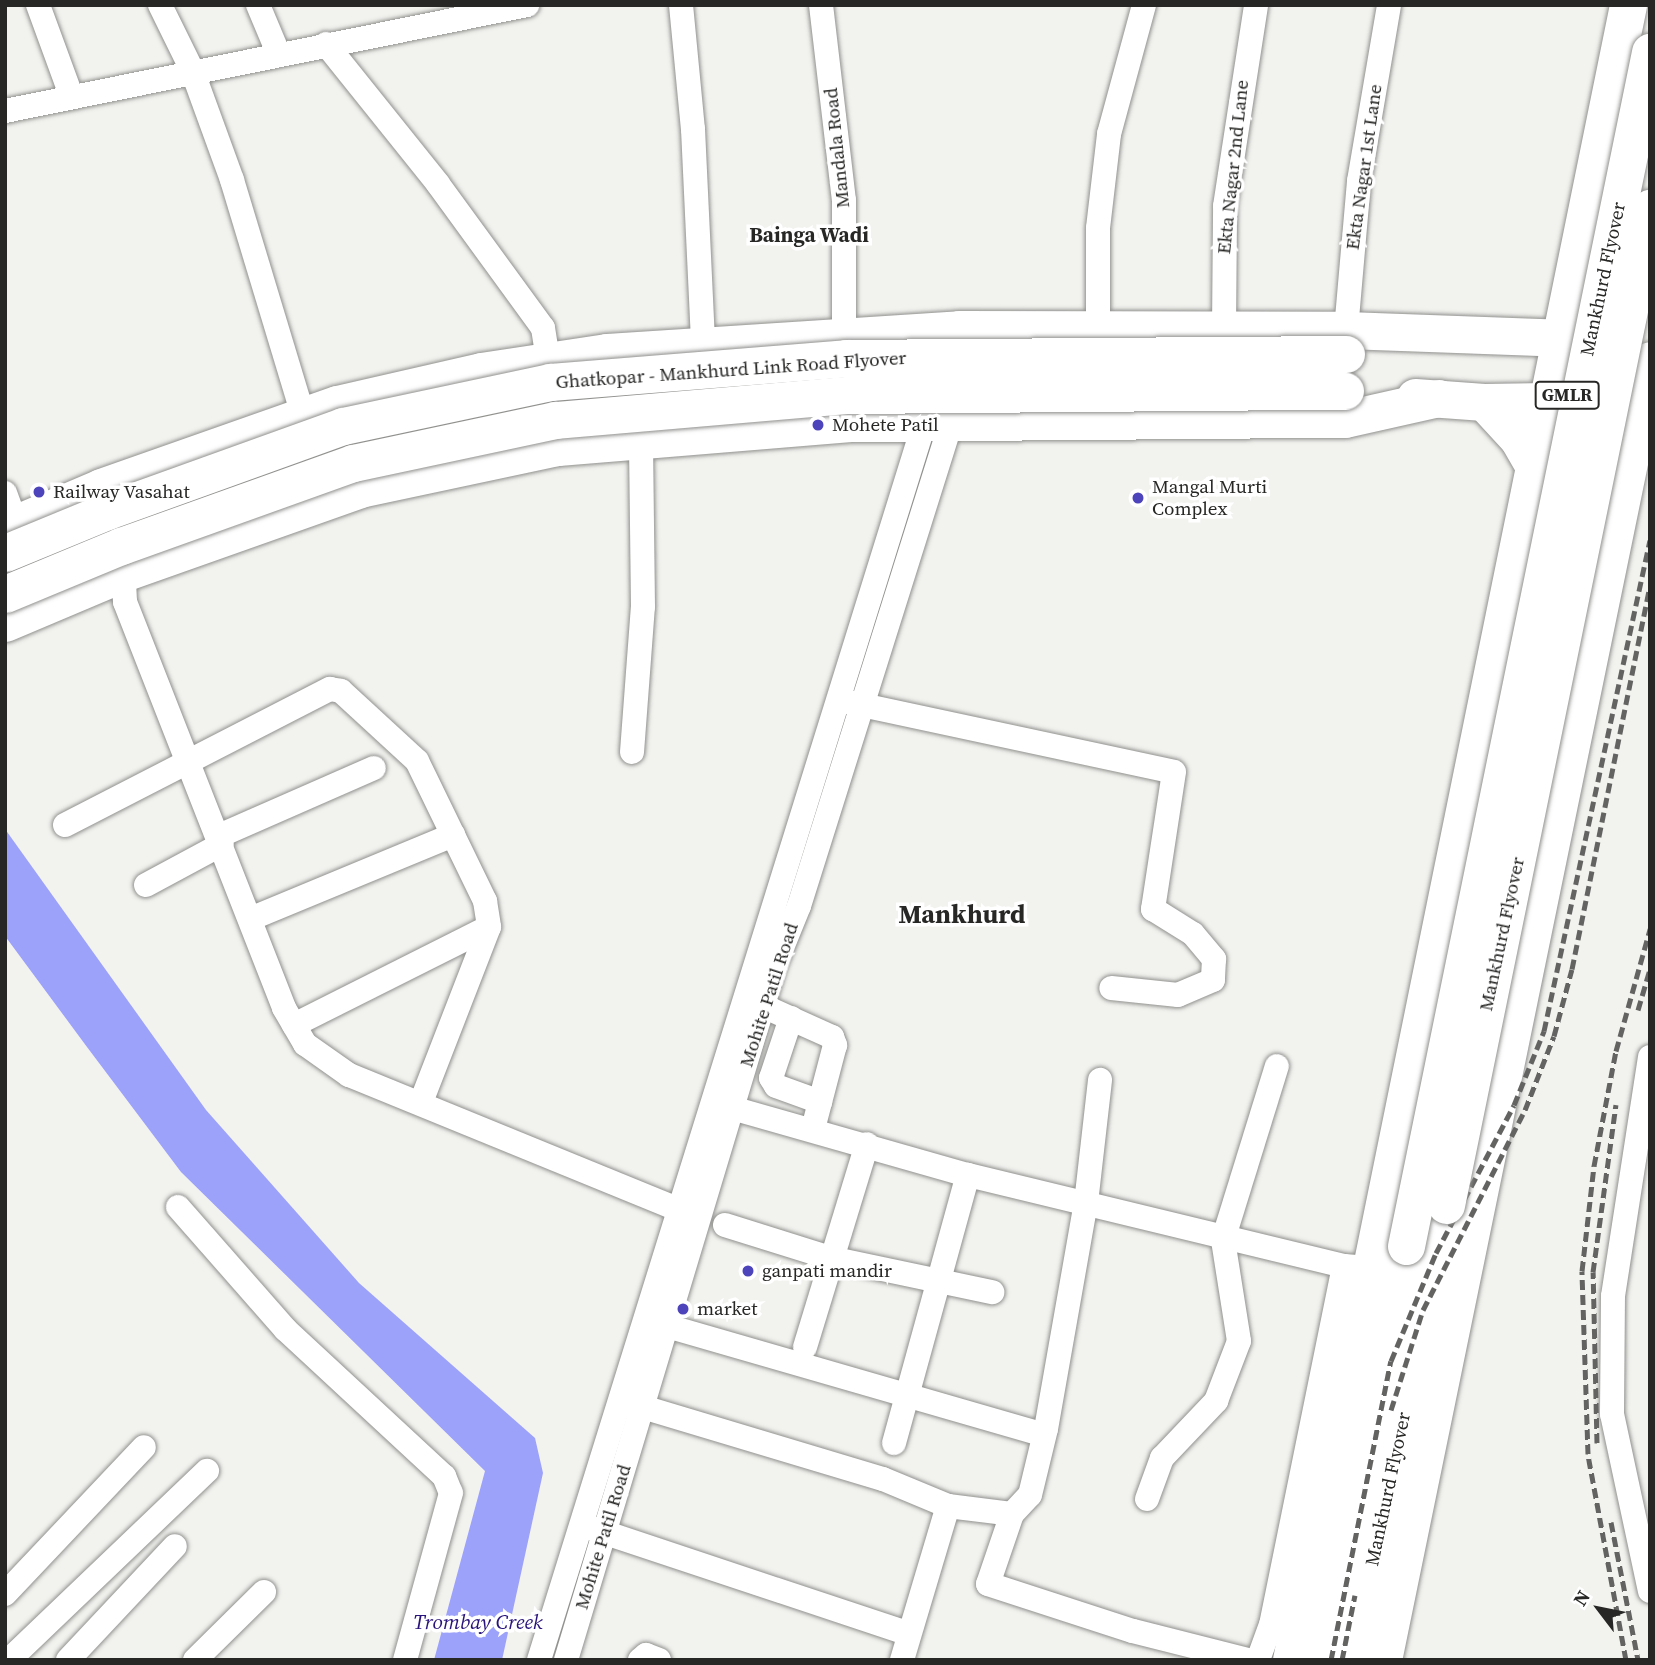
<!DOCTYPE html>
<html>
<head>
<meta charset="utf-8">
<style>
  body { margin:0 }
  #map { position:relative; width:1655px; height:1665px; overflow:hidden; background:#f2f2ef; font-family:"Source Serif 4",serif }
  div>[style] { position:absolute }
  .water>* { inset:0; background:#9ca1fa }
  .roads { filter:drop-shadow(0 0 2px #90918e) drop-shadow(0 0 2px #90918e) }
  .minor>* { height:24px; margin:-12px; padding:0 12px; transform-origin:12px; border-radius:12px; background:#fff }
  .highway>* { height:37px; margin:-18.5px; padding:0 18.5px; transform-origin:18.5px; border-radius:18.5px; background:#fff }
  .rail>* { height:5px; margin-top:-2.5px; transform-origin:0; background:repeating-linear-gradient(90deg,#636362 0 10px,transparent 0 15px) }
  .bridges { filter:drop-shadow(0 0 2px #90918e) drop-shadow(0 0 2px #90918e) }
  .highway-bridge>* { height:37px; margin:-18.5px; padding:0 18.5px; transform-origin:18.5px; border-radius:18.5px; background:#fff }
  .dots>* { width:19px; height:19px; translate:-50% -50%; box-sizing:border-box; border:4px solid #fff; border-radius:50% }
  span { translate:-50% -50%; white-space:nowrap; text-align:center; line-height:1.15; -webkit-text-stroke:7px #fff; paint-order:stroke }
  .shield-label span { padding:2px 5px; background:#fff; border:2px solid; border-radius:5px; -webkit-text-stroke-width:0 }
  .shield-label { font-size:18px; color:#272726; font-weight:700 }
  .street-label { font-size:19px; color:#272726 }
  .poi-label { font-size:19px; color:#272726 }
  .left { translate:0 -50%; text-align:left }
  .neighbourhood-label { font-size:21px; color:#272726; font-weight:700 }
  .water-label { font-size:21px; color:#28137a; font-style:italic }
  .district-label { font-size:26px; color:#272726; font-weight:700 }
  .frame { position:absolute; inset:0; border:7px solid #272726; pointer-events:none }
  .north { position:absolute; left:1564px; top:1574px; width:70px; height:70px; -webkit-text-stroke:5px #fff; paint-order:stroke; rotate:302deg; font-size:19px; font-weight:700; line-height:28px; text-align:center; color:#272726 }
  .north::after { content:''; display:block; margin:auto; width:24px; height:32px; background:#272726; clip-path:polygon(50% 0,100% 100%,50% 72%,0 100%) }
</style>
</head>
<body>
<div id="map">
  <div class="water">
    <i style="clip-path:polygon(5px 829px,206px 1110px,359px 1283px,535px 1438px,543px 1473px,502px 1660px,434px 1660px,485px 1471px,181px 1172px,87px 1047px,5px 936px)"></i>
  </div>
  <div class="roads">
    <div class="minor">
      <i style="left:38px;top:5px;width:96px;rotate:69.9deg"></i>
      <i style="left:160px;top:5px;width:72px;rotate:63.8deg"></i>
      <i style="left:192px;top:70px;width:117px;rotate:70deg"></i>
      <i style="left:232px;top:180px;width:245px;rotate:73.2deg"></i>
      <i style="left:258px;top:5px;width:54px;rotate:67.2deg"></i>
      <i style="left:681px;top:5px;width:125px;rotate:84.5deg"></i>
      <i style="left:693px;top:129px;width:216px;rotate:87.3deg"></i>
      <i style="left:821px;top:5px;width:196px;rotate:83.3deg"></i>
      <i style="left:844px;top:200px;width:134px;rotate:90deg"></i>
      <i style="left:326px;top:44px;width:179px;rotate:51.3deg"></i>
      <i style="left:438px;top:184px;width:178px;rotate:53.9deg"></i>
      <i style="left:543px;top:328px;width:31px;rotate:81deg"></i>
      <i style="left:5px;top:111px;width:533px;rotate:-11.48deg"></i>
      <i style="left:1224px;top:330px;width:124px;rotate:-89.5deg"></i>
      <i style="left:1225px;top:206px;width:203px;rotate:-81.2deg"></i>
      <i style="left:1346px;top:330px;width:150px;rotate:-85deg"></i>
      <i style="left:1359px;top:181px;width:179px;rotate:-80.3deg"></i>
      <i style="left:1098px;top:331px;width:103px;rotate:-90deg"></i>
      <i style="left:1098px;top:228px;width:95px;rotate:-83.3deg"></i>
      <i style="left:1109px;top:134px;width:134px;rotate:-74.8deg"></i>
      <i style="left:5px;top:493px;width:32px;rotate:70deg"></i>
      <i style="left:123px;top:561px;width:41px;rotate:87.2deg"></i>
      <i style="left:125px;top:602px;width:436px;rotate:68.6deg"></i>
      <i style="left:284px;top:1008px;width:42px;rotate:59.7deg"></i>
      <i style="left:305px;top:1044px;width:54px;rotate:35.2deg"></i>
      <i style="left:349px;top:1075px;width:370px;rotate:22.2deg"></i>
      <i style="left:848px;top:702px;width:333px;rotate:12.1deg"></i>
      <i style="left:1174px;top:772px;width:139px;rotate:98.7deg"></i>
      <i style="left:1153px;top:909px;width:47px;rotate:32deg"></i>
      <i style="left:1193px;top:934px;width:33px;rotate:50deg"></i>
      <i style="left:1214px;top:959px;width:21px;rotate:93deg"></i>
      <i style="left:1213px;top:980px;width:38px;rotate:157deg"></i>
      <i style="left:1178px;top:995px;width:67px;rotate:-174deg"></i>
      <i style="left:632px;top:752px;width:145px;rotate:-85.7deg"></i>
      <i style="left:643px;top:607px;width:169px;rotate:-90.7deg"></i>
      <i style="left:65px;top:825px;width:298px;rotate:-27.2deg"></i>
      <i style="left:330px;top:689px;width:11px;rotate:10deg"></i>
      <i style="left:341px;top:691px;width:103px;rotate:42.6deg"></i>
      <i style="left:417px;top:761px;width:156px;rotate:64.1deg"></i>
      <i style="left:485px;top:901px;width:26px;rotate:81deg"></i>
      <i style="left:489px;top:927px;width:188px;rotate:111.2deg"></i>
      <i style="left:219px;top:836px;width:169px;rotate:-23.7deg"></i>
      <i style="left:146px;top:885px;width:86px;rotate:-28.3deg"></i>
      <i style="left:250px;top:919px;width:220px;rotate:-22.5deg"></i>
      <i style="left:763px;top:1006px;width:76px;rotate:24.2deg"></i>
      <i style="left:832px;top:1037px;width:9px;rotate:69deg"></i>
      <i style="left:835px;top:1045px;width:87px;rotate:104.7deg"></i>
      <i style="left:791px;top:1018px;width:63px;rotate:108.4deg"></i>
      <i style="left:771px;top:1078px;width:9px;rotate:58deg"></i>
      <i style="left:776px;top:1086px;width:47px;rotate:20deg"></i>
      <i style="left:294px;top:1025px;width:218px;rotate:-26.7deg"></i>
      <i style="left:1650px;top:1057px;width:242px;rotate:98.8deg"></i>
      <i style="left:1613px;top:1296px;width:118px;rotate:90.5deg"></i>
      <i style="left:1612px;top:1414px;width:181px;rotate:77.9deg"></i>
      <i style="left:718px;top:1104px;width:260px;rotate:15.9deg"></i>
      <i style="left:968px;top:1175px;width:387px;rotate:13.6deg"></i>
      <i style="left:178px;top:1207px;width:162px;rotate:48.7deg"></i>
      <i style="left:285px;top:1329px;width:217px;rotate:42.8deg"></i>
      <i style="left:444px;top:1476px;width:18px;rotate:68deg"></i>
      <i style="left:451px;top:1493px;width:173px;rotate:105.4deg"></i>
      <i style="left:725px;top:1225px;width:110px;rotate:17.4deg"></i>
      <i style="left:830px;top:1258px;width:166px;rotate:11.9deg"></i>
      <i style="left:667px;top:1326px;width:392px;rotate:16.1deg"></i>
      <i style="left:805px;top:1347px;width:212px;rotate:-73deg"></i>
      <i style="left:626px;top:1402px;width:268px;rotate:16.7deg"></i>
      <i style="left:883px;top:1479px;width:70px;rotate:22.6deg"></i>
      <i style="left:948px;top:1506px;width:64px;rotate:7.1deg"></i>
      <i style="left:1012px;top:1514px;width:26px;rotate:-47deg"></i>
      <i style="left:1030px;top:1495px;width:68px;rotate:-76.4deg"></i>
      <i style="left:1046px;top:1429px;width:230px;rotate:-80deg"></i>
      <i style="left:1086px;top:1203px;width:124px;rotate:-83.5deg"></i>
      <i style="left:894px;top:1443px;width:278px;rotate:-74.6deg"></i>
      <i style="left:1147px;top:1499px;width:44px;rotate:-69.9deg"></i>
      <i style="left:1162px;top:1458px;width:79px;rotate:-46.5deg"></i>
      <i style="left:1216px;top:1401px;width:64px;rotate:-69deg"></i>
      <i style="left:1239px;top:1341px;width:102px;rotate:-99deg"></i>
      <i style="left:1223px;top:1240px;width:182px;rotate:-72.8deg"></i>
      <i style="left:1012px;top:1514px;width:74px;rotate:108.9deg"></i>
      <i style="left:988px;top:1584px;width:152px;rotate:18deg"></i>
      <i style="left:1133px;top:1631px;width:119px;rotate:14.2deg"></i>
      <i style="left:591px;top:1528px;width:335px;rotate:18.4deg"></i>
      <i style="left:5px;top:1594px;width:202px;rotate:-46.6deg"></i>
      <i style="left:9px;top:1660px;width:274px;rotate:-43.7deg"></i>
      <i style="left:68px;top:1660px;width:156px;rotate:-46.8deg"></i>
      <i style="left:195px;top:1660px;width:97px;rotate:-44.6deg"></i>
      <i style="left:539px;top:1660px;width:1311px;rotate:-72.7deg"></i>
      <i style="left:566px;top:1660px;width:726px;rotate:-73.26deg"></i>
      <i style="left:775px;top:965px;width:64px;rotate:-67.9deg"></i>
      <i style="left:799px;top:906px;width:520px;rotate:-72.54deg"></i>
      <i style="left:640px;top:1660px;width:8px;rotate:-40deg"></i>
      <i style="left:646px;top:1655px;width:14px;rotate:21deg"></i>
      <i style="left:902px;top:1660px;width:161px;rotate:-73.4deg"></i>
      <i style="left:1258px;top:1660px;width:37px;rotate:-70deg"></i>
      <i style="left:1271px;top:1625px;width:366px;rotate:-78.5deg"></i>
      <i style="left:1344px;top:1266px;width:16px;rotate:4deg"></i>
    </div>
    <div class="highway">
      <i style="left:1415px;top:397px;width:69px;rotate:4.1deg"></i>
      <i style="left:1484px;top:402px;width:63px;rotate:-0.9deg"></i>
      <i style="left:1547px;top:401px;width:23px;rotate:-18deg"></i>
      <i style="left:1484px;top:402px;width:50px;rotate:47.4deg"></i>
      <i style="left:1518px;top:439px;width:32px;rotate:60deg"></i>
      <i style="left:5px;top:528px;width:104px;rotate:-23.1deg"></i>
      <i style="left:101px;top:487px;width:250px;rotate:-19.4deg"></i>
      <i style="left:337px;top:404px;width:148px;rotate:-12.9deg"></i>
      <i style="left:481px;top:371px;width:127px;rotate:-8.6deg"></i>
      <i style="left:607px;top:352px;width:353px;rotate:-3.7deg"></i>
      <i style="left:959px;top:329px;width:387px;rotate:0.1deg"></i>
      <i style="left:1346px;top:330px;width:214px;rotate:2.1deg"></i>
      <i style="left:1560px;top:338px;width:94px;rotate:20.6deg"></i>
      <i style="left:5px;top:623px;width:131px;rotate:-22.9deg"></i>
      <i style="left:126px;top:572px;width:248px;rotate:-19.5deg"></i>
      <i style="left:360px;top:489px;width:202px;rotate:-12deg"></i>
      <i style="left:558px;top:447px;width:293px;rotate:-4.7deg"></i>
      <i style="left:850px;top:423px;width:495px;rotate:-0.5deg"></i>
      <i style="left:1345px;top:419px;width:96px;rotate:-12.6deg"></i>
      <i style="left:1291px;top:1660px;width:1689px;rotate:-78.49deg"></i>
      <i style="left:1321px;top:1660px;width:423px;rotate:-78.4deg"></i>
      <i style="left:1354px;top:1660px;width:464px;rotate:-78.6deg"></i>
      <i style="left:1383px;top:1660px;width:1327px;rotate:-78.39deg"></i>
    </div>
  </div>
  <div class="rail">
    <i style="left:1638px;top:1010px;width:43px;rotate:-73.7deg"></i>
    <i style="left:1391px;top:1410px;width:105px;rotate:-72.3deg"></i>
    <i style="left:1423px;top:1310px;width:225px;rotate:-63deg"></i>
    <i style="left:1525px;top:1110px;width:79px;rotate:-68.6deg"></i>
    <i style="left:1554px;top:1036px;width:69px;rotate:-75deg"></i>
    <i style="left:1572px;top:969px;width:390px;rotate:-78.5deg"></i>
    <i style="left:1597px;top:1443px;width:171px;rotate:-91.3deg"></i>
    <i style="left:1593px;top:1272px;width:169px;rotate:-82.2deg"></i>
    <i style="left:1611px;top:1522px;width:141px;rotate:78.9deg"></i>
    <i style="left:1331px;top:1660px;width:305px;rotate:-78.7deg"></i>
    <i style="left:1391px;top:1361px;width:117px;rotate:-67.4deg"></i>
    <i style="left:1436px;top:1253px;width:167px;rotate:-62.2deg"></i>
    <i style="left:1514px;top:1105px;width:80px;rotate:-67.9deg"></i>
    <i style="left:1544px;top:1031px;width:502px;rotate:-77.82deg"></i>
    <i style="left:1342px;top:1660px;width:66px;rotate:-78.7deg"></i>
    <i style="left:1626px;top:1660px;width:209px;rotate:-100.5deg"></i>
    <i style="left:1588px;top:1454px;width:183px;rotate:-91.9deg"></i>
    <i style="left:1582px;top:1271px;width:106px;rotate:-83.5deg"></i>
    <i style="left:1594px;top:1166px;width:117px;rotate:-79.2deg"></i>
    <i style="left:1616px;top:1051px;width:127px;rotate:-74.4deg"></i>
  </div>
  <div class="bridges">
    <div class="highway-bridge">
      <i style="left:5px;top:553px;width:110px;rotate:-22.4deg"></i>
      <i style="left:107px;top:511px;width:251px;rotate:-19.8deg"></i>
      <i style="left:343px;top:426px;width:212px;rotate:-12deg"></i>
      <i style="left:550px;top:382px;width:297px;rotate:-4.6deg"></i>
      <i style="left:846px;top:358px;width:500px;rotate:-0.46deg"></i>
      <i style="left:5px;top:594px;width:126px;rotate:-22.5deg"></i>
      <i style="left:121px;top:546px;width:246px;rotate:-19.7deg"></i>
      <i style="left:353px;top:463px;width:207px;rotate:-12deg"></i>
      <i style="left:555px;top:420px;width:294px;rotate:-4.9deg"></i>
      <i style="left:848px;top:395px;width:497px;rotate:-0.5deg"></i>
      <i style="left:1446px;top:1205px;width:1018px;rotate:-78.44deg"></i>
      <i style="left:1406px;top:1246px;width:1219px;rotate:-78.45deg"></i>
    </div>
  </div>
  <div class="dots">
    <i style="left:818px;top:425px;background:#4d43ba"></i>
    <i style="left:39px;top:492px;background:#4d43ba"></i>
    <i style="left:1138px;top:498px;background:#4d43ba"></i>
    <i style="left:748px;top:1271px;background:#4d43ba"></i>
    <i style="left:683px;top:1309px;background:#4d43ba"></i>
  </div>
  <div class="shield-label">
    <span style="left:1567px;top:395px">GMLR</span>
  </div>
  <div class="street-label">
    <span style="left:837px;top:148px;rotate:-96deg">Mandala Road</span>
    <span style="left:1233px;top:167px;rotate:-84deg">Ekta Nagar 2nd Lane</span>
    <span style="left:1364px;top:167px;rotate:-82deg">Ekta Nagar 1st Lane</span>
    <span style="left:1603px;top:279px;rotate:-78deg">Mankhurd Flyover</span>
    <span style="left:731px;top:370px;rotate:-4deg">Ghatkopar - Mankhurd Link Road Flyover</span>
    <span style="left:1502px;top:934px;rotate:-78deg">Mankhurd Flyover</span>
    <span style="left:769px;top:995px;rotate:-72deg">Mohite Patil Road</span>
    <span style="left:1388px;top:1489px;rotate:-78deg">Mankhurd Flyover</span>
    <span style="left:603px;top:1537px;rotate:-73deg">Mohite Patil Road</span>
  </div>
  <div class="poi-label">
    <span class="left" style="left:832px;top:425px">Mohete Patil</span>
    <span class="left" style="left:1152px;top:498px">Mangal Murti<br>Complex</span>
    <span class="left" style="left:53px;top:492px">Railway Vasahat</span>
    <span class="left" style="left:762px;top:1271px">ganpati mandir</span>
    <span class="left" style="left:697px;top:1309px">market</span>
  </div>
  <div class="neighbourhood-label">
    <span style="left:809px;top:235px">Bainga Wadi</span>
  </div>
  <div class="water-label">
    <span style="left:478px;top:1622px">Trombay Creek</span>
  </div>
  <div class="district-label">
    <span style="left:962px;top:915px">Mankhurd</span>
  </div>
  <div class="frame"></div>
  <div class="north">N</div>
</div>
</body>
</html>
